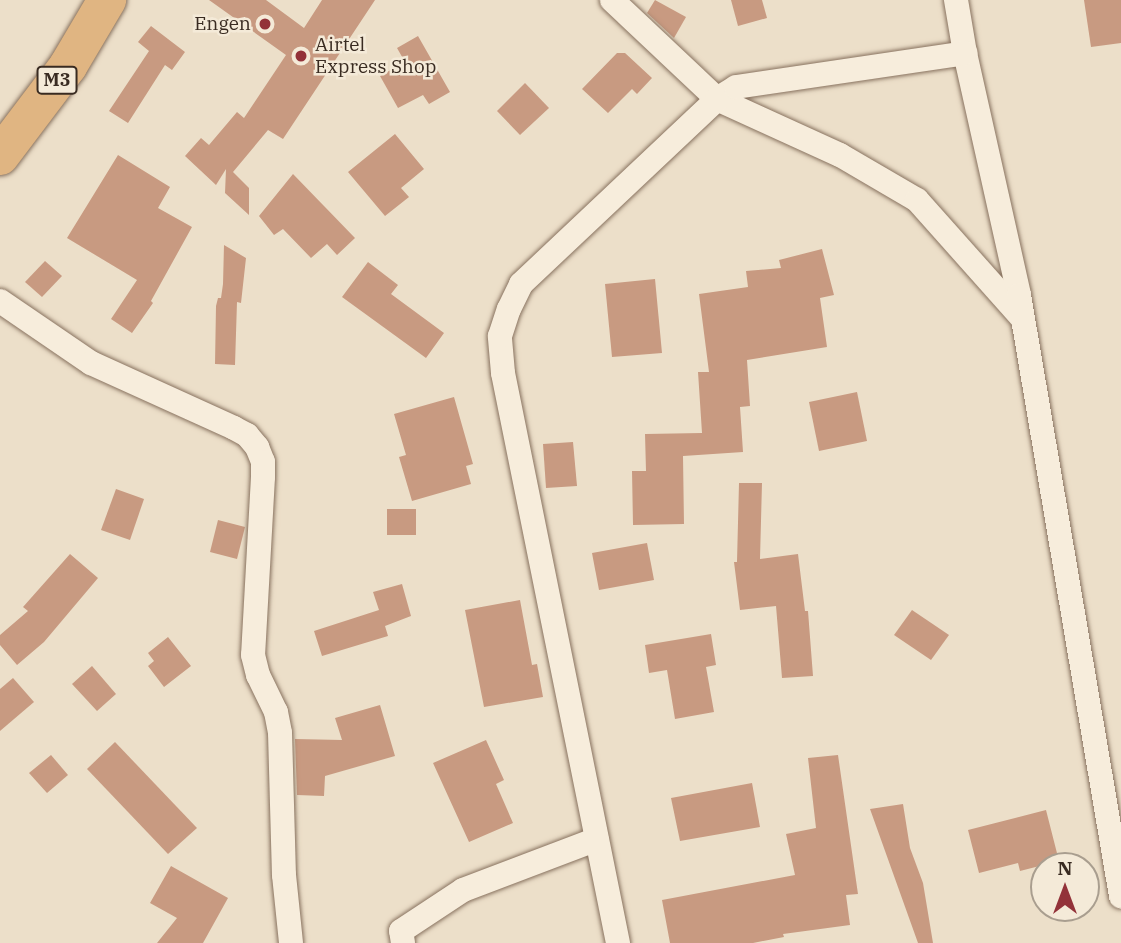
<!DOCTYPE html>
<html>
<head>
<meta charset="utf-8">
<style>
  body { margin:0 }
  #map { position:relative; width:1121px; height:943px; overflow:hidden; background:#ecdfc9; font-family:"IBM Plex Serif",serif }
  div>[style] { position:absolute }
  .building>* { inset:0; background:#c89a81 }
  .roads { filter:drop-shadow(0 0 2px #88725f) drop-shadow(0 0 2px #88725f) }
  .minor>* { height:24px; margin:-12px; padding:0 12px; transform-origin:12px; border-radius:12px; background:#f7eddc }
  .trunk>* { height:38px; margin:-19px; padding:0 19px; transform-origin:19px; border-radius:19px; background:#e0b582 }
  .dots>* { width:19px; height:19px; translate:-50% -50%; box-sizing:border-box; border:4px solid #f4ead8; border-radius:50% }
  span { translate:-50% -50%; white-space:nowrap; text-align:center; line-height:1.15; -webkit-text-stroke:5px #f4ead8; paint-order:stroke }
  .shield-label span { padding:2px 5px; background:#f4ead8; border:2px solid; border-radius:5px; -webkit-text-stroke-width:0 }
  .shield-label { font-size:18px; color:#392b21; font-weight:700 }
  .poi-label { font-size:19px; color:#392b21 }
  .right { translate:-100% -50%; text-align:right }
  .left { translate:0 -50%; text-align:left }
  .north { position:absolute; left:1030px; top:852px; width:70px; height:70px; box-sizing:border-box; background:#f4ead8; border:2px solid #a99e8f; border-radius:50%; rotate:0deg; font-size:19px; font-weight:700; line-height:28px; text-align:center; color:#392b21 }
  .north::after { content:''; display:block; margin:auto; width:24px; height:32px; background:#933239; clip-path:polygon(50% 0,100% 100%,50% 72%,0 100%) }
</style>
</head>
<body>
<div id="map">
  <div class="building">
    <i style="clip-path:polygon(209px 0,266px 0,304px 28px,322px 0,375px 0,283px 139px,268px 130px,233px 172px,249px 188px,249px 215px,225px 193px,226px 169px,216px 185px,185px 156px,201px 138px,209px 145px,237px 112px,244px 118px,286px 55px)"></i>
    <i style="clip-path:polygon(655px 0,686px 17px,674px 38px,647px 13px)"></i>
    <i style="clip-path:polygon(731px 0,762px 0,767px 18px,738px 26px)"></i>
    <i style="clip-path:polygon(1084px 0,1121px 0,1121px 43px,1091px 47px)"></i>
    <i style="clip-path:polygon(151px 26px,185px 52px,172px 70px,165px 65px,128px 123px,109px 111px,149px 51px,138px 42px)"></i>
    <i style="clip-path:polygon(418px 36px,450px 92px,429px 104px,423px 95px,398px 108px,380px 76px,405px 62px,397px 48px)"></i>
    <i style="clip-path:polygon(617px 53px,625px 53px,652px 78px,637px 94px,632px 89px,608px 113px,582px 89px)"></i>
    <i style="clip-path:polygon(525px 83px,549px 108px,520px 135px,497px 111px)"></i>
    <i style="clip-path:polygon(395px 134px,424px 169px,401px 188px,409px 197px,385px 216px,348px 172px)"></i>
    <i style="clip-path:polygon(118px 155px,170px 187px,158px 208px,192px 227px,151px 301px,153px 303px,132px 333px,111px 319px,137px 280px,67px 238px)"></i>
    <i style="clip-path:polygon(293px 174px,355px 238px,337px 255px,327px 244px,311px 258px,283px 229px,274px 235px,259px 216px)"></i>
    <i style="clip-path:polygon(224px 245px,246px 258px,241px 303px,237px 302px,235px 365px,215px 364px,216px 306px,218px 298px,221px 298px,223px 284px)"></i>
    <i style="clip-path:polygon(822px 249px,834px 295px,820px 298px,827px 347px,747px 360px,750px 406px,740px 407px,743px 452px,683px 456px,684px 524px,633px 525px,632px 471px,646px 471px,645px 434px,702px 433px,698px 372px,709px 372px,699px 294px,748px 287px,746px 271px,781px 268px,779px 260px)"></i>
    <i style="clip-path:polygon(45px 261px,62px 276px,42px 297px,25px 282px)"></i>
    <i style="clip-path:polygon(368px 262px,398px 285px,391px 294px,444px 333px,426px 358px,342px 297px)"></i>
    <i style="clip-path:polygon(655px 279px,662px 353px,612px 357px,605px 284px)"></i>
    <i style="clip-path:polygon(857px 392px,867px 441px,819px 451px,809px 402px)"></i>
    <i style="clip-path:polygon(454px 397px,473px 464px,466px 466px,471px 484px,412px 501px,399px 457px,406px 455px,394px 414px)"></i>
    <i style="clip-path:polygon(573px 442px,577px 486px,546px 488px,543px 444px)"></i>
    <i style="clip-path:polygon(739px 483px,762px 483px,760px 559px,798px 554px,805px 611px,808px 611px,813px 676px,782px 678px,776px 606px,740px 610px,734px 562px,737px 562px)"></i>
    <i style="clip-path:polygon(116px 489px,144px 499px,130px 540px,101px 530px)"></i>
    <i style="clip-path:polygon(387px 509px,416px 509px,416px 535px,387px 535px)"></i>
    <i style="clip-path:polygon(218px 520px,245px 527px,237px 559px,210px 552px)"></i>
    <i style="clip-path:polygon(647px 543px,654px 580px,599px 590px,592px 553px)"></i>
    <i style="clip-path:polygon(70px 554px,98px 578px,44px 642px,17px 665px,0 645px,0 635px,28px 611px,23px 607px)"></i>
    <i style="clip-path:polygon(402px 584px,411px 616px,385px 626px,388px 636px,322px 656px,314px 631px,379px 610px,373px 592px)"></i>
    <i style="clip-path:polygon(520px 600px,532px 665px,537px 664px,543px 697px,484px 707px,465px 610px)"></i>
    <i style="clip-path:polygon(912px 610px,949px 635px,931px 660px,894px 635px)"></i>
    <i style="clip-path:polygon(711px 634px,716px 665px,706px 667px,714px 712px,675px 719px,667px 670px,649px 673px,645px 645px)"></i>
    <i style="clip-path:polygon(168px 637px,191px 666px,164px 687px,148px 666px,154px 661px,148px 653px)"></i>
    <i style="clip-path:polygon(92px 666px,116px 694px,97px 711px,72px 684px)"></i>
    <i style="clip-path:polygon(13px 678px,34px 702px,0 731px,0 689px)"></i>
    <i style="clip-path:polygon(380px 705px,395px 756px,325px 776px,324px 796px,297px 795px,295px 739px,342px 740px,335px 718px)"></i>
    <i style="clip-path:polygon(486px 740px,504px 780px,496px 784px,513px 823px,469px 842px,433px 763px)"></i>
    <i style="clip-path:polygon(115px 742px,197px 828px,168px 854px,87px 769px)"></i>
    <i style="clip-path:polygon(51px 755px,68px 775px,47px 793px,29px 773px)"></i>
    <i style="clip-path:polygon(838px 755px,858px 894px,846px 895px,850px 925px,783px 934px,784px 937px,753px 943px,670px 943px,662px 900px,795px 875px,786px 834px,816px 828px,808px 758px)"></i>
    <i style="clip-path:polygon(752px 783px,760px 827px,680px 841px,671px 798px)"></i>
    <i style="clip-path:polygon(903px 804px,910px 848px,923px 883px,933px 943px,918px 943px,870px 809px)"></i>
    <i style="clip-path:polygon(1046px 810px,1059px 861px,1020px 871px,1018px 863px,979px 873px,968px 830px)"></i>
    <i style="clip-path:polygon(171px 866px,228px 898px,203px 943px,157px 943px,177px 918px,150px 903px)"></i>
  </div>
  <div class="roads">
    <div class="minor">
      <i style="left:612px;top:0;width:144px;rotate:43.3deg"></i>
      <i style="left:717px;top:99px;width:135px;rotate:24.5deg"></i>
      <i style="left:840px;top:155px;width:89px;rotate:30.3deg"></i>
      <i style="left:917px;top:200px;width:158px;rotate:48.3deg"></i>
      <i style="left:956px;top:0;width:54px;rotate:80.4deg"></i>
      <i style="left:965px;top:53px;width:248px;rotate:77.4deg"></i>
      <i style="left:1019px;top:295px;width:610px;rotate:80.37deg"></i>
      <i style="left:0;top:301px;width:110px;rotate:34.3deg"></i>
      <i style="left:91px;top:363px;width:157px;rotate:24.4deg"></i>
      <i style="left:234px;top:428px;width:15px;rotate:28deg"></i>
      <i style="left:247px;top:435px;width:16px;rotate:50deg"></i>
      <i style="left:257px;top:447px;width:16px;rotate:68deg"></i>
      <i style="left:263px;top:462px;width:15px;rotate:90deg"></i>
      <i style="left:263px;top:477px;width:178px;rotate:93.2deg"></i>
      <i style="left:253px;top:655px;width:21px;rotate:76deg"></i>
      <i style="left:258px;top:675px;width:41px;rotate:64.1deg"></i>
      <i style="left:276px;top:712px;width:21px;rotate:79deg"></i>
      <i style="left:280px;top:733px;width:142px;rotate:88.4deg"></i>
      <i style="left:284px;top:875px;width:68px;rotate:84.1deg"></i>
      <i style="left:403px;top:943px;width:12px;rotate:-99deg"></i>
      <i style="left:401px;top:931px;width:74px;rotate:-33.5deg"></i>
      <i style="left:463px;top:890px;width:143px;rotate:-20.8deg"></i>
      <i style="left:618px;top:943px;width:581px;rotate:-101.41deg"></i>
      <i style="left:503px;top:373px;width:37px;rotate:-95deg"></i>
      <i style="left:500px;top:336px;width:28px;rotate:-72deg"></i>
      <i style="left:509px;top:309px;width:28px;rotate:-64deg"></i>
      <i style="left:521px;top:284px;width:270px;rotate:-43.3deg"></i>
      <i style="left:717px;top:99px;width:22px;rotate:-32deg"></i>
      <i style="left:736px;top:87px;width:232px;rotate:-8.4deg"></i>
    </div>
    <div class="trunk">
      <i style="left:0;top:156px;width:113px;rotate:-52.9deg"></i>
      <i style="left:68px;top:66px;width:77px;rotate:-59.4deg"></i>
    </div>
  </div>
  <div class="dots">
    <i style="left:265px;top:24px;background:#933239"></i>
    <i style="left:301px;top:56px;background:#933239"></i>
  </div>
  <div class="shield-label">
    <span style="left:57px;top:80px">M3</span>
  </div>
  <div class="poi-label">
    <span class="right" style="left:251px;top:24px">Engen</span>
    <span class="left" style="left:315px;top:56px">Airtel<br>Express Shop</span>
  </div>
  <div class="north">N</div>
</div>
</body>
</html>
